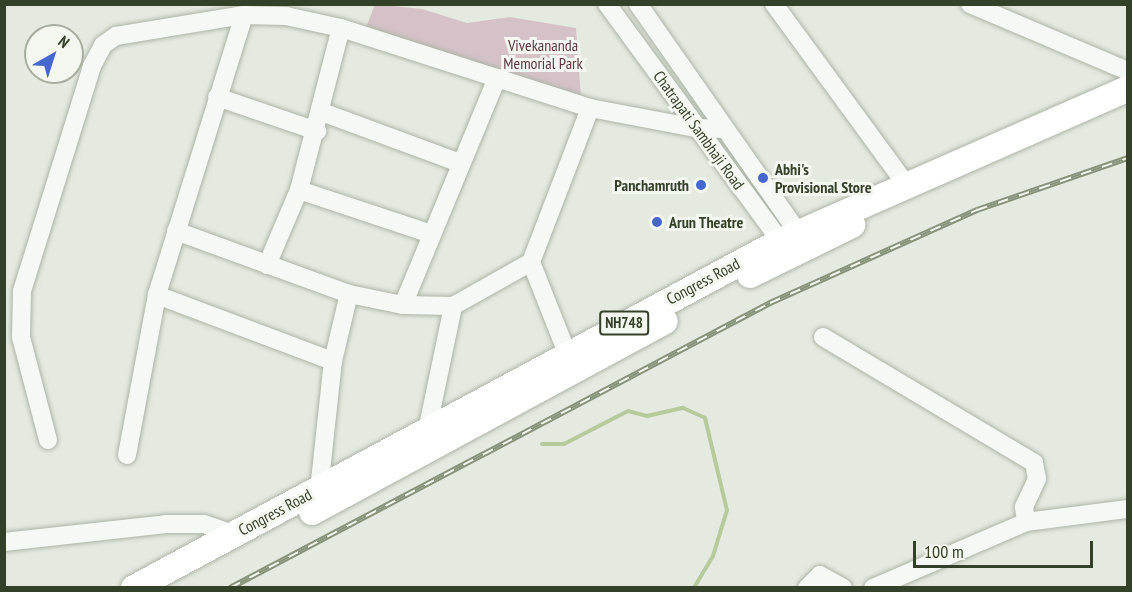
<!DOCTYPE html>
<html>
<head>
<meta charset="utf-8">
<style>
  body { margin:0 }
  #map { position:relative; width:1132px; height:592px; overflow:hidden; background:#e5eae1; font-family:"PT Sans Narrow",sans-serif }
  div>[style] { position:absolute }
  .green>* { inset:0; background:#d4c2c8 }
  .stream>* { height:4px; margin:-2px; padding:0 2px; transform-origin:2px; border-radius:2px; background:#b6ca9b }
  .roads { filter:drop-shadow(0 0 2px #acb4a6) drop-shadow(0 0 2px #acb4a6) }
  .minor>* { height:18px; margin:-9px; padding:0 9px; transform-origin:9px; border-radius:9px; background:#f5f8f4 }
  .highway>* { height:26px; margin:-13px; padding:0 13px; transform-origin:13px; border-radius:13px; background:#fff }
  .rail>* { height:6px; margin-top:-3px; transform-origin:0; background:repeating-linear-gradient(90deg,#f4f7f0 0 11px,#86937a 0 22px); box-sizing:border-box; border-block:2px solid #86937a }
  .dots>* { width:16px; height:16px; translate:-50% -50%; box-sizing:border-box; border:3px solid #f4f7f0; border-radius:50% }
  span { translate:-50% -50%; white-space:nowrap; text-align:center; line-height:1.15; -webkit-text-stroke:6px #f4f7f0; paint-order:stroke }
  .shield-label span { padding:2px 4px; background:#f4f7f0; border:2px solid; border-radius:4px; -webkit-text-stroke-width:0 }
  .shield-label { font-size:15px; color:#344129; font-weight:700 }
  .park-label { font-size:16px; color:#5d3641 }
  .street-label { font-size:16px; color:#344129 }
  .poi-label { font-size:16px; color:#344129; font-weight:700 }
  .left { translate:0 -50%; text-align:left }
  .right { translate:-100% -50%; text-align:right }
  .frame { position:absolute; inset:0; border:6px solid #344129; pointer-events:none }
  .north { position:absolute; left:24px; top:24px; width:60px; height:60px; box-sizing:border-box; background:#f4f7f0; border:2px solid #a7aea0; border-radius:50%; rotate:39deg; font-size:16px; font-weight:700; line-height:24px; text-align:center; color:#344129 }
  .north::after { content:''; display:block; margin:auto; width:21px; height:27px; background:#4567cf; clip-path:polygon(50% 0,100% 100%,50% 72%,0 100%) }
  .scale { position:absolute; left:913px; top:541px; width:180px; height:27px; box-sizing:border-box; border:3px solid #344129; border-top:0; padding-left:8px; font-size:18px; line-height:21px; white-space:nowrap; color:#344129; -webkit-text-stroke:4px #f4f7f0; paint-order:stroke }
</style>
</head>
<body>
<div id="map">
  <div class="green">
    <i style="clip-path:polygon(375px 4px,422px 9px,467px 23px,510px 17px,576px 28px,581px 98px,365px 30px)"></i>
  </div>
  <div class="stream">
    <i style="left:542px;top:444px;width:22px"></i>
    <i style="left:564px;top:444px;width:72px;rotate:-27.3deg"></i>
    <i style="left:628px;top:411px;width:20px;rotate:15deg"></i>
    <i style="left:647px;top:416px;width:37px;rotate:-13deg"></i>
    <i style="left:683px;top:408px;width:24px;rotate:24deg"></i>
    <i style="left:705px;top:418px;width:95px;rotate:76.6deg"></i>
    <i style="left:727px;top:510px;width:48px;rotate:106.9deg"></i>
    <i style="left:713px;top:556px;width:37px;rotate:121deg"></i>
  </div>
  <div class="roads">
    <div class="minor">
      <i style="left:607px;top:4px;width:303px;rotate:53.8deg"></i>
      <i style="left:638px;top:4px;width:289px;rotate:55deg"></i>
      <i style="left:774px;top:4px;width:222px;rotate:53.8deg"></i>
      <i style="left:970px;top:4px;width:172px;rotate:23deg"></i>
      <i style="left:244px;top:15px;width:293px;rotate:107.3deg"></i>
      <i style="left:157px;top:295px;width:188px;rotate:20.6deg"></i>
      <i style="left:217px;top:97px;width:106px;rotate:18.8deg"></i>
      <i style="left:322px;top:112px;width:147px;rotate:20.3deg"></i>
      <i style="left:299px;top:190px;width:139px;rotate:18.4deg"></i>
      <i style="left:176px;top:231px;width:184px;rotate:20deg"></i>
      <i style="left:349px;top:294px;width:55px;rotate:11.5deg"></i>
      <i style="left:403px;top:305px;width:50px;rotate:1.1deg"></i>
      <i style="left:453px;top:306px;width:90px;rotate:-29.4deg"></i>
      <i style="left:531px;top:262px;width:165px;rotate:-69deg"></i>
      <i style="left:590px;top:108px;width:108px;rotate:10.7deg"></i>
      <i style="left:696px;top:128px;width:29px;rotate:2deg"></i>
      <i style="left:531px;top:262px;width:98px;rotate:68.4deg"></i>
      <i style="left:267px;top:265px;width:82px;rotate:-66.9deg"></i>
      <i style="left:299px;top:190px;width:167px;rotate:-75.5deg"></i>
      <i style="left:403px;top:305px;width:246px;rotate:-67.5deg"></i>
      <i style="left:823px;top:337px;width:246px;rotate:30.8deg"></i>
      <i style="left:1034px;top:463px;width:16px;rotate:79deg"></i>
      <i style="left:1037px;top:479px;width:31px;rotate:115deg"></i>
      <i style="left:1024px;top:507px;width:15px;rotate:82deg"></i>
      <i style="left:428px;top:426px;width:123px;rotate:-78.2deg"></i>
      <i style="left:48px;top:440px;width:106px;rotate:-104.7deg"></i>
      <i style="left:21px;top:337px;width:46px;rotate:-88.8deg"></i>
      <i style="left:22px;top:291px;width:236px;rotate:-72.7deg"></i>
      <i style="left:92px;top:66px;width:24px;rotate:-62deg"></i>
      <i style="left:103px;top:45px;width:16px;rotate:-35deg"></i>
      <i style="left:116px;top:36px;width:130px;rotate:-9.3deg"></i>
      <i style="left:244px;top:15px;width:42px;rotate:1.4deg"></i>
      <i style="left:286px;top:16px;width:56px;rotate:12.3deg"></i>
      <i style="left:341px;top:28px;width:262px;rotate:17.8deg"></i>
      <i style="left:127px;top:455px;width:163px;rotate:-79.4deg"></i>
      <i style="left:318px;top:499px;width:139px;rotate:-83.8deg"></i>
      <i style="left:333px;top:361px;width:69px;rotate:-76.6deg"></i>
      <i style="left:4px;top:542px;width:163px;rotate:-6.3deg"></i>
      <i style="left:166px;top:524px;width:38px"></i>
      <i style="left:204px;top:524px;width:31px;rotate:19deg"></i>
      <i style="left:807px;top:588px;width:18px;rotate:-45deg"></i>
      <i style="left:820px;top:575px;width:26px;rotate:29deg"></i>
      <i style="left:873px;top:588px;width:167px;rotate:-23.3deg"></i>
      <i style="left:1026px;top:522px;width:103px;rotate:-7.3deg"></i>
    </div>
    <div class="highway">
      <i style="left:750px;top:275px;width:114px;rotate:-26.1deg"></i>
      <i style="left:312px;top:512px;width:401px;rotate:-28.4deg"></i>
      <i style="left:134px;top:588px;width:734px;rotate:-28.21deg"></i>
      <i style="left:781px;top:241px;width:379px;rotate:-23.7deg"></i>
    </div>
  </div>
  <div class="rail">
    <i style="left:230px;top:588px;width:611px;rotate:-27.82deg"></i>
    <i style="left:770px;top:303px;width:227px;rotate:-24.2deg"></i>
    <i style="left:977px;top:210px;width:160px;rotate:-19deg"></i>
  </div>
  <div class="dots">
    <i style="left:763px;top:178px;background:#4567cf"></i>
    <i style="left:701px;top:185px;background:#4567cf"></i>
    <i style="left:657px;top:222px;background:#4567cf"></i>
  </div>
  <div class="shield-label">
    <span style="left:624px;top:323px">NH748</span>
  </div>
  <div class="park-label">
    <span style="left:543px;top:54px">Vivekananda<br>Memorial Park</span>
  </div>
  <div class="street-label">
    <span style="left:699px;top:130px;rotate:54deg">Chatrapati Sambhaji Road</span>
    <span style="left:703px;top:281px;rotate:-28deg">Congress Road</span>
    <span style="left:275px;top:512px;rotate:-28deg">Congress Road</span>
  </div>
  <div class="poi-label">
    <span class="left" style="left:775px;top:178px">Abhi's<br>Provisional Store</span>
    <span class="right" style="left:689px;top:185px">Panchamruth</span>
    <span class="left" style="left:669px;top:222px">Arun Theatre</span>
  </div>
  <div class="frame"></div>
  <div class="north">N</div>
  <div class="scale">100 m</div>
</div>
</body>
</html>
